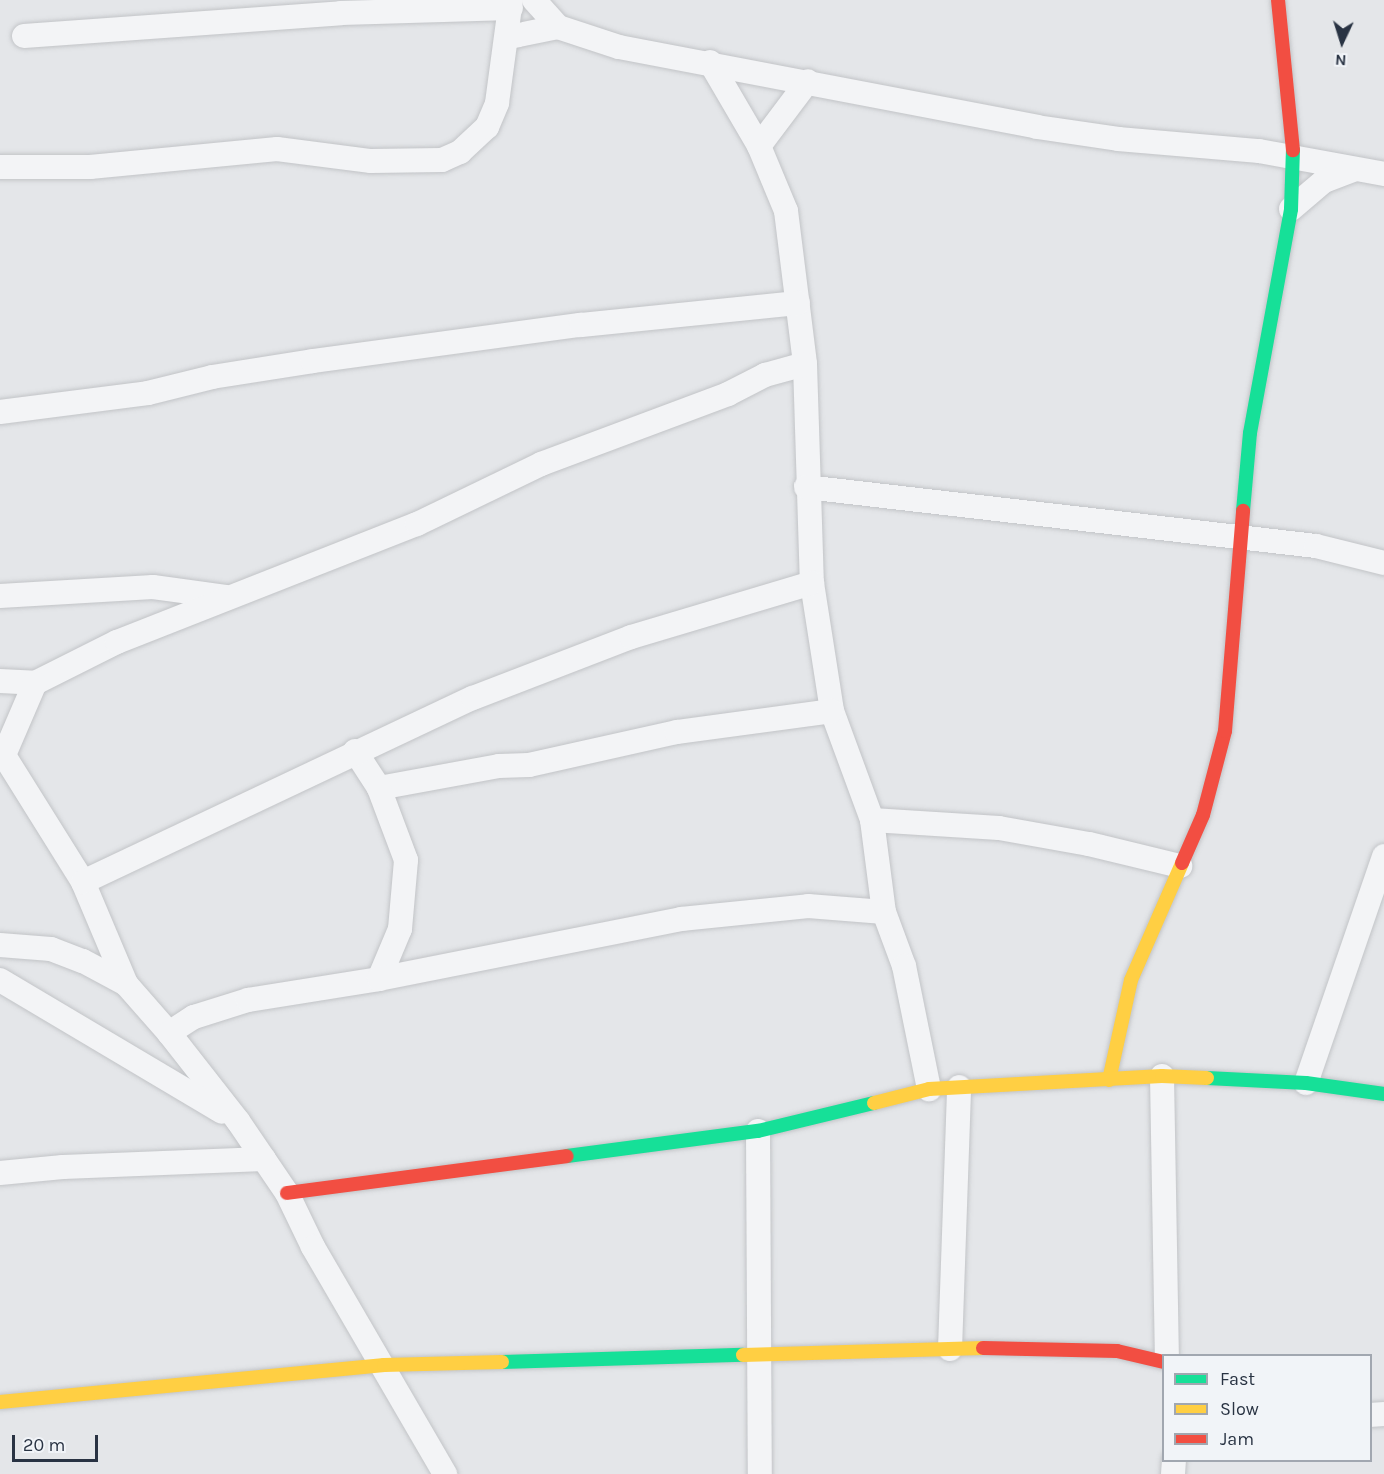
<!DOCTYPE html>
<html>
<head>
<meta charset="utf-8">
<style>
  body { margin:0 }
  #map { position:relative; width:1384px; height:1474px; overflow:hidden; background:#e4e6e9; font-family:Karla,sans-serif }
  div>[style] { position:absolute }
  .roads { filter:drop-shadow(0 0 2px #c2c4c7) drop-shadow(0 0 2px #c2c4c7) }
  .street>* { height:24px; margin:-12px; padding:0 12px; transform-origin:12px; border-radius:12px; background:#f3f4f6 }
  .fast>* { height:14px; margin:-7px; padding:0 7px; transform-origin:7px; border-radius:7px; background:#16e098 }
  .slow>* { height:14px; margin:-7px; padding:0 7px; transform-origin:7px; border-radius:7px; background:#ffcf43 }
  .jam>* { height:14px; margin:-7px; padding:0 7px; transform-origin:7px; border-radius:7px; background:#f24e42 }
  span { translate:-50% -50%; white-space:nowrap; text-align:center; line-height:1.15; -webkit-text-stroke:4.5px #f1f4f8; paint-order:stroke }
  .legend { position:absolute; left:1162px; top:1354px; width:210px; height:108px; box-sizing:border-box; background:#f1f4f8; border:2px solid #a1a7b0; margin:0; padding:8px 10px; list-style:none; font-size:18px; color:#293343 }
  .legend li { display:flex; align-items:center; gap:12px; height:30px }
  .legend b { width:30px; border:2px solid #a1a7b0 }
  .north { position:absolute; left:1312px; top:12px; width:60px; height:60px; -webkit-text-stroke:4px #f1f4f8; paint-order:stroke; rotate:184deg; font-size:16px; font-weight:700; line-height:24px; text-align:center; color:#293343 }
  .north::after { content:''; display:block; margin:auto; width:21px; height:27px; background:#293343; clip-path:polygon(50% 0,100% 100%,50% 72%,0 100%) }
  .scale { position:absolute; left:12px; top:1435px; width:86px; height:27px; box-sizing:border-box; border:3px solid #293343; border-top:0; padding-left:8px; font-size:18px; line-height:21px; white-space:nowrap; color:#293343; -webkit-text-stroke:4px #f1f4f8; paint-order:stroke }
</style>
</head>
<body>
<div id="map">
  <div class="roads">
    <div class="street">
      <i style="left:534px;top:0;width:36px;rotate:48deg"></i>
      <i style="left:558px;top:27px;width:64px;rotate:18.2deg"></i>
      <i style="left:619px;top:47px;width:426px;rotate:10.8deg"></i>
      <i style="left:1037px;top:127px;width:82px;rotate:8.4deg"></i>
      <i style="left:1118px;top:139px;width:142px;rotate:4.9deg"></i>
      <i style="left:1259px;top:151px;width:127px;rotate:10.4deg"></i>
      <i style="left:24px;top:36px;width:318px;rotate:-4.1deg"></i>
      <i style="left:341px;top:13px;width:170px;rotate:-1.7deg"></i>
      <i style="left:509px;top:37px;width:50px;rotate:-11.5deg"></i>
      <i style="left:710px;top:62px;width:97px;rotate:59.7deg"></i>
      <i style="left:759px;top:146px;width:70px;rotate:67.4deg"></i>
      <i style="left:786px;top:211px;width:154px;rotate:82.9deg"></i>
      <i style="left:805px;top:364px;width:219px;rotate:88.2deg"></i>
      <i style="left:812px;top:583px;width:130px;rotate:81.1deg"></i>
      <i style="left:832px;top:711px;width:116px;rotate:69.8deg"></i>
      <i style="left:872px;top:820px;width:93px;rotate:82.6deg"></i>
      <i style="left:884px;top:912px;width:58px;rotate:69.7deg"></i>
      <i style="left:904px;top:966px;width:126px;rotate:78.5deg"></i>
      <i style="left:759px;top:146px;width:81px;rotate:-53deg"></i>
      <i style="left:0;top:167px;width:90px"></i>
      <i style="left:90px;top:167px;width:188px;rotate:-5.5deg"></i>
      <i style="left:277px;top:149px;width:95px;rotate:7.3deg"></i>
      <i style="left:371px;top:161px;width:71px;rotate:-0.8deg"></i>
      <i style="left:442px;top:160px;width:20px;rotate:-24deg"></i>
      <i style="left:460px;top:152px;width:37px;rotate:-43deg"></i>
      <i style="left:487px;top:127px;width:26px;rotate:-67deg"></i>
      <i style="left:497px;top:103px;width:104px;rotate:-82.3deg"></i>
      <i style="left:1291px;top:209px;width:43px;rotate:-40.3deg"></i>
      <i style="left:1324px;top:181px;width:33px;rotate:-21deg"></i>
      <i style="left:0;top:412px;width:149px;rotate:-7.3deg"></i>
      <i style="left:148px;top:393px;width:66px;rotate:-14deg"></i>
      <i style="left:212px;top:377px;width:102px;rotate:-9deg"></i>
      <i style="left:313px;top:361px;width:270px;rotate:-7.7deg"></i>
      <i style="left:581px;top:325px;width:218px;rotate:-5.8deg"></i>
      <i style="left:806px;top:487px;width:513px;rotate:6.6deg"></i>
      <i style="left:1316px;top:546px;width:70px;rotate:14deg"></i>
      <i style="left:0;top:596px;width:153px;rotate:-3.4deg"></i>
      <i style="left:153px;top:587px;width:75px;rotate:7.7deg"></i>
      <i style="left:0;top:681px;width:35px;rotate:3deg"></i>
      <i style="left:35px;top:683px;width:92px;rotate:-26.6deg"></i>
      <i style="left:117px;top:642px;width:322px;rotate:-21.5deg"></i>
      <i style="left:417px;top:524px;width:138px;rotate:-25.8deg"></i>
      <i style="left:541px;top:464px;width:200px;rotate:-20.5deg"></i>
      <i style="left:728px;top:394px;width:42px;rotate:-27.2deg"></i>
      <i style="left:765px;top:375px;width:41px;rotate:-15.4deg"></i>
      <i style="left:0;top:749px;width:157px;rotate:58deg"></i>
      <i style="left:83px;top:882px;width:111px;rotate:67.1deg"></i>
      <i style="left:355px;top:751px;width:44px;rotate:57deg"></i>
      <i style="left:379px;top:788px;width:122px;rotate:-10.4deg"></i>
      <i style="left:499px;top:766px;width:30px;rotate:-2deg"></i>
      <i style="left:529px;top:765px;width:152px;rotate:-12.6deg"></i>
      <i style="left:677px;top:732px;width:156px;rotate:-7.7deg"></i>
      <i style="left:4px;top:755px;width:78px;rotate:-66.7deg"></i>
      <i style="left:872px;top:820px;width:127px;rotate:3.6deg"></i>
      <i style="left:999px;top:828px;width:91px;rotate:10.1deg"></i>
      <i style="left:1089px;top:844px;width:94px;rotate:13.6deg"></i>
      <i style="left:83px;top:882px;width:431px;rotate:-25.3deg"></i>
      <i style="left:473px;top:698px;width:169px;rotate:-21.1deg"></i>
      <i style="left:631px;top:637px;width:189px;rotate:-16.6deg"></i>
      <i style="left:0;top:945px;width:51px;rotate:4.5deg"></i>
      <i style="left:51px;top:949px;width:34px;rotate:21deg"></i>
      <i style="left:83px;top:961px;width:49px;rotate:28.1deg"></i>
      <i style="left:126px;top:984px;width:65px;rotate:48.7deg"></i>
      <i style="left:169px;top:1033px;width:112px;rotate:51.9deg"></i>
      <i style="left:238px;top:1121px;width:87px;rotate:55.8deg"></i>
      <i style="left:287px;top:1193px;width:60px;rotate:64.3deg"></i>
      <i style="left:313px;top:1247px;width:263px;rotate:59.8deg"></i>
      <i style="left:379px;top:979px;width:54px;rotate:-67.2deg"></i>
      <i style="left:400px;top:929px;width:69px;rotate:-85deg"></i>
      <i style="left:406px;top:860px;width:77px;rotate:-110.6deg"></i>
      <i style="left:0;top:980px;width:258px;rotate:30.7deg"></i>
      <i style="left:169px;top:1033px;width:30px;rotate:-33deg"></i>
      <i style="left:194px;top:1017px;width:57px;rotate:-17.5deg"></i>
      <i style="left:248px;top:1000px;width:133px;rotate:-9.1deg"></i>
      <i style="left:379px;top:979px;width:308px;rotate:-11.2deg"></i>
      <i style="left:681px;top:919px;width:128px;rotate:-5.8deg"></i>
      <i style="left:808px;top:906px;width:76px;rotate:4.5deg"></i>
      <i style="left:1162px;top:1076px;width:280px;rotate:89deg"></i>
      <i style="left:1306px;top:1083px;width:240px;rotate:-71deg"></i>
      <i style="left:758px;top:1131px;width:343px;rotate:89.7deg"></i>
      <i style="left:0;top:1173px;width:63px;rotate:-5.4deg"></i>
      <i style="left:63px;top:1167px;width:201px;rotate:-2.3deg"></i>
      <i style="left:950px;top:1349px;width:262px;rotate:-88deg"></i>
      <i style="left:1370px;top:1415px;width:14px;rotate:-4deg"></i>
      <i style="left:1173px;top:1474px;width:14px;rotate:-86deg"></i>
    </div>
    <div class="fast">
      <i style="left:1243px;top:511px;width:78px;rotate:-84.9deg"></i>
      <i style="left:1250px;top:433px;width:228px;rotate:-79.6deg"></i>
      <i style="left:1291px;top:209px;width:59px;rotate:-88.1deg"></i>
      <i style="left:1207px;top:1078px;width:99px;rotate:2.9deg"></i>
      <i style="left:1306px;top:1083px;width:79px;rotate:8deg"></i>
      <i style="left:567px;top:1156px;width:193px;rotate:-7.5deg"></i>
      <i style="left:758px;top:1131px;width:119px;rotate:-13.6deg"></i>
      <i style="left:502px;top:1362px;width:241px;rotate:-1.7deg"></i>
    </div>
    <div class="slow">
      <i style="left:1109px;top:1080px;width:102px;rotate:-77.6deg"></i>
      <i style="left:1131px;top:980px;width:128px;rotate:-66.4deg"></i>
      <i style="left:874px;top:1103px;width:57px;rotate:-14.3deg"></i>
      <i style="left:929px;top:1089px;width:233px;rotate:-3.2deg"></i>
      <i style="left:1162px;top:1076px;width:45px;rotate:2.5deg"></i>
      <i style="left:743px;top:1355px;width:240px;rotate:-1.7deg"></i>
      <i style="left:0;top:1402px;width:386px;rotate:-5.5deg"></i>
      <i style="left:384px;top:1365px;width:118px;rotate:-1.5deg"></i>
    </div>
    <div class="jam">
      <i style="left:1278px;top:0;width:151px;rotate:84.3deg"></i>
      <i style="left:1182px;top:863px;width:52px;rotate:-66.4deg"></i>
      <i style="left:1203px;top:815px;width:87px;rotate:-75.3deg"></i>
      <i style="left:1225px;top:731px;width:221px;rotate:-85.3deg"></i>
      <i style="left:287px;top:1193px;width:282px;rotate:-7.5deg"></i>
      <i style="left:983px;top:1348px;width:134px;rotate:1.3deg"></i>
      <i style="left:1117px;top:1351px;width:48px;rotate:13.2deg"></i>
    </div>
  </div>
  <ul class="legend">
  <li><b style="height:8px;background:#16e098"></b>Fast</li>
  <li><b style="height:8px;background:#ffcf43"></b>Slow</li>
  <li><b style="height:8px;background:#f24e42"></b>Jam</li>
  </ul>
  <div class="north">N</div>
  <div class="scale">20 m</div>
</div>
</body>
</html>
